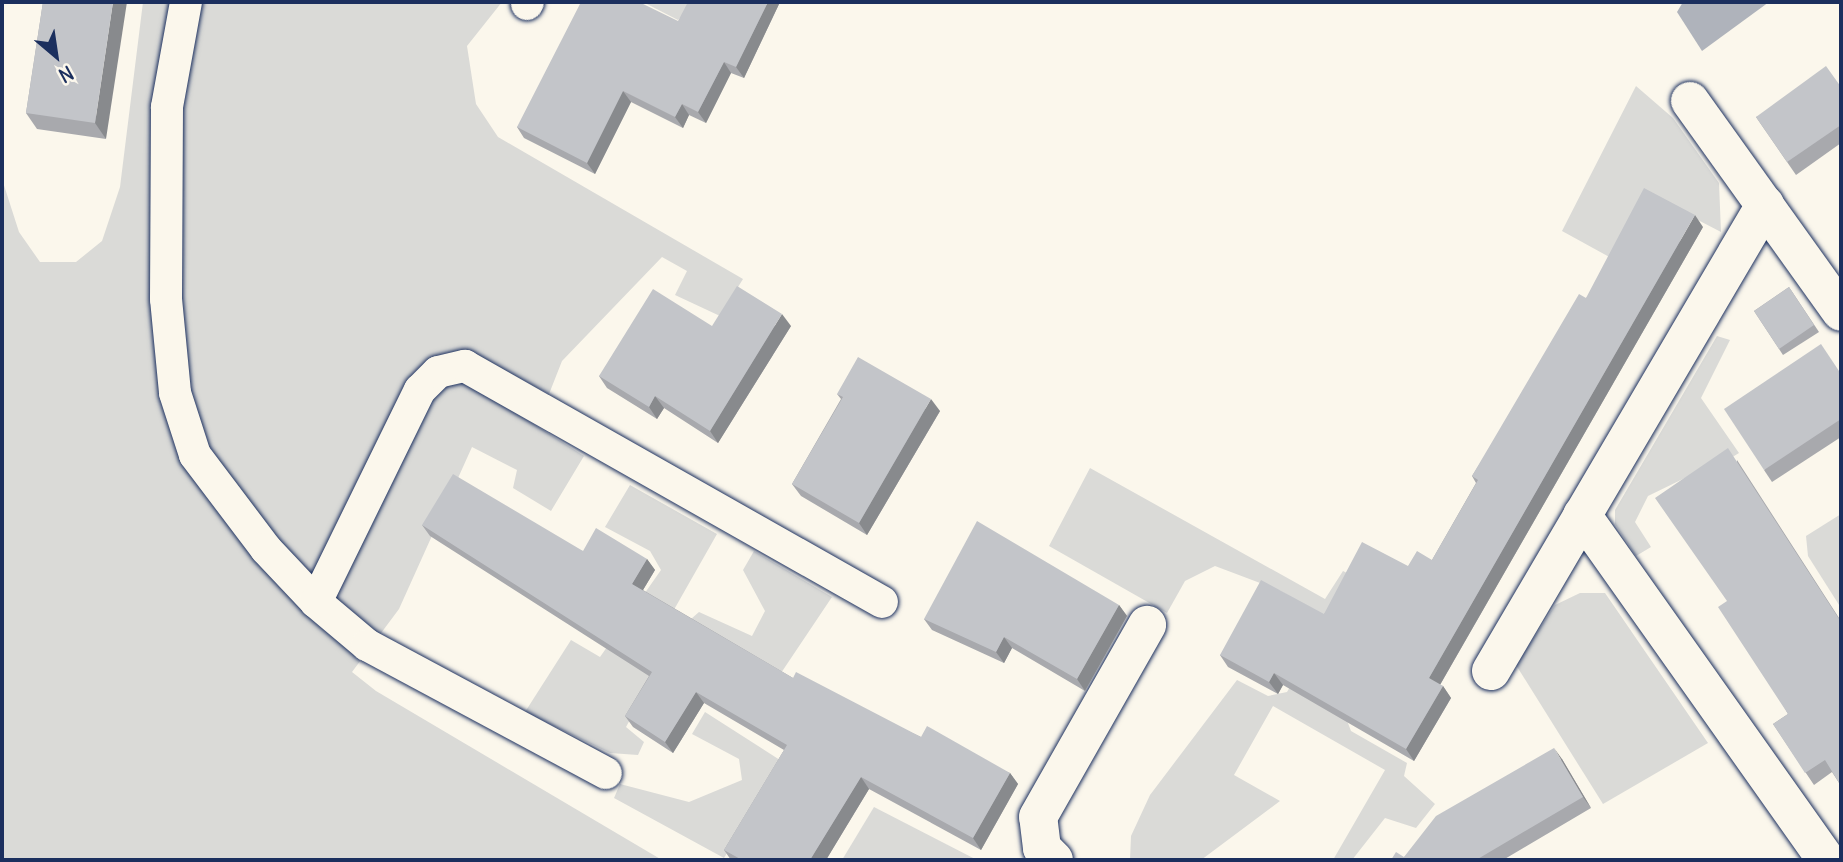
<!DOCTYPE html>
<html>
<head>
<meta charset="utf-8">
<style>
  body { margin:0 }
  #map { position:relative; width:1843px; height:862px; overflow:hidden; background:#fbf7ec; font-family:Delius,sans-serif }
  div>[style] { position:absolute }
  .green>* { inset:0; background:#dadad7 }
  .water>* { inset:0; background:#afb3bb }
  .roads { filter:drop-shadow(0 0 2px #1b2f5e) drop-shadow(0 0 2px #1b2f5e) }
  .service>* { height:32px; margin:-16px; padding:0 16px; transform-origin:16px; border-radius:16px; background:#fbf7ec }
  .minor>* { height:38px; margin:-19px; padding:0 19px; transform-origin:19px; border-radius:19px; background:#fbf7ec }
  .wall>* { inset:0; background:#a8a9ad }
  .shaded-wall>* { inset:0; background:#888a8d }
  .building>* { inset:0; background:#c3c5c9 }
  span { translate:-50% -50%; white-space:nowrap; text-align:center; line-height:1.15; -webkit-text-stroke:5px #fbf7ec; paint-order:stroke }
  .frame { position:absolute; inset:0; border:4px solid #1b2f5e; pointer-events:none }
  .north { position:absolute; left:21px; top:21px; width:70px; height:70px; -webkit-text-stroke:5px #fbf7ec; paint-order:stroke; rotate:151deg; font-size:19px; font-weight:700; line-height:28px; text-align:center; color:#1b2f5e }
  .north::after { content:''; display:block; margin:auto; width:24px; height:32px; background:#1b2f5e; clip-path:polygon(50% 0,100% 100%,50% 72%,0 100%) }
</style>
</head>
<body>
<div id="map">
  <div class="green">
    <i style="clip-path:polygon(143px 2px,502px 2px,467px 46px,476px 104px,498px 137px,743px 279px,720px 316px,675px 295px,687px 271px,662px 257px,562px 361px,549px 394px,484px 359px,484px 393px,584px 456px,551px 511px,513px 488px,517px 470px,472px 447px,399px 609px,352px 672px,376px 691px,662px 860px,2px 860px,2px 179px,19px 232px,40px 262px,76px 262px,102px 241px,120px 187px)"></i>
    <i style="clip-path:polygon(643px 2px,694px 2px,678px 20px)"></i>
    <i style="clip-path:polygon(1636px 86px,1673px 118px,1719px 183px,1721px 232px,1646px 193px,1613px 259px,1562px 231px)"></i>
    <i style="clip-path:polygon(1717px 336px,1730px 340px,1701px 398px,1739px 453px,1696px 479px,1687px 477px,1648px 496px,1635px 522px,1651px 547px,1636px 556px,1615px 524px,1615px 510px)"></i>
    <i style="clip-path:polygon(1090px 468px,1325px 599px,1343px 571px,1374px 587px,1343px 710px,1351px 731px,1407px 763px,1404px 776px,1435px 804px,1416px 828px,1385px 818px,1352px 860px,1333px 860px,1385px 770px,1273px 706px,1234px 775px,1280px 801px,1201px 860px,1130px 860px,1131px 836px,1150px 795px,1237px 680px,1268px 696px,1287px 692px,1322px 631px,1318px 613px,1281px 591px,1215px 566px,1185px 581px,1167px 613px,1049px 546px)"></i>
    <i style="clip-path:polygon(630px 485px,717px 534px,667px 622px,679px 630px,626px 727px,644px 742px,638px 755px,610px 753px,525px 712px,571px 640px,600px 657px,661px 570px,650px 551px,605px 527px)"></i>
    <i style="clip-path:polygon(1841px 514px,1841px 608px,1808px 556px,1806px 536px)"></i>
    <i style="clip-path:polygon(754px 551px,832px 597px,781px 673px,691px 619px,699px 612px,752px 636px,765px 611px,743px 570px)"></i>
    <i style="clip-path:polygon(1580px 593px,1605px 593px,1708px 743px,1603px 804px,1516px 665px,1555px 605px)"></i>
    <i style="clip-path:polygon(705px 712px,783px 762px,724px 858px,614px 798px,620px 784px,689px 802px,742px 780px,739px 759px,692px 734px)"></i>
    <i style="clip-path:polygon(874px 807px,977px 860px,842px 860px)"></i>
  </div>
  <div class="water">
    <i style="clip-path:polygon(1683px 2px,1769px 2px,1702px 51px,1677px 12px)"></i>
  </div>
  <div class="roads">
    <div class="service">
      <i style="left:186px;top:2px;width:107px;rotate:100.3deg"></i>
      <i style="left:167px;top:107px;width:192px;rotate:90.3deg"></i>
      <i style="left:166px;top:299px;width:94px;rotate:84.5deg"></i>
      <i style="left:175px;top:393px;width:65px;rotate:72.1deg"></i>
      <i style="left:195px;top:455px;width:118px;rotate:52.9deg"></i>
      <i style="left:266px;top:549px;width:73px;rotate:46.7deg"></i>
      <i style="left:316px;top:602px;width:67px;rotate:40.1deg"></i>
      <i style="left:367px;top:645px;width:271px;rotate:28.2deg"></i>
      <i style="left:527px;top:4px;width:2px;rotate:-63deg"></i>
      <i style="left:316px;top:602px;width:236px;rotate:-63.9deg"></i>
      <i style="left:420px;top:390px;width:25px;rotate:-45deg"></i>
      <i style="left:438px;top:372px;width:28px;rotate:-13deg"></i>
      <i style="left:465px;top:366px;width:479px;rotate:29.5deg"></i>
    </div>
    <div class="minor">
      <i style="left:1690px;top:101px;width:259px;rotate:54.4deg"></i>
      <i style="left:1582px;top:515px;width:423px;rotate:54.7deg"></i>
      <i style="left:1491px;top:671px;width:541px;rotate:-59.55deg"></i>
      <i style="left:1054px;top:860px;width:17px;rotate:-135deg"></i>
      <i style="left:1042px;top:848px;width:31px;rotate:-97deg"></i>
      <i style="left:1038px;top:817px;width:221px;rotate:-60.4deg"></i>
    </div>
  </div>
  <div class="wall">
    <i style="clip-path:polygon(43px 2px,106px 139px,37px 129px,26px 113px)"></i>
    <i style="clip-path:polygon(780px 2px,744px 78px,731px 73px,706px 123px,689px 115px,683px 128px,631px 102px,595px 174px,524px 138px,517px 127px,678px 21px)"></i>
    <i style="clip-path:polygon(1841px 87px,1841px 143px,1796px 175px,1756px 117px)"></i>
    <i style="clip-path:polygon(1703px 227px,1440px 685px,1443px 686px,1451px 698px,1414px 761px,1283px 685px,1278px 694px,1228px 667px,1220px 655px,1324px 614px,1408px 566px,1432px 560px,1476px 483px,1472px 476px,1586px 298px)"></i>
    <i style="clip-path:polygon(1789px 287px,1819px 332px,1783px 355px,1754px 311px)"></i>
    <i style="clip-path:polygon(712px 326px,791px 326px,718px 443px,664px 408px,657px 419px,607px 388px,599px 376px)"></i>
    <i style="clip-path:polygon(1841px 373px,1841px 437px,1772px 482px,1764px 470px)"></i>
    <i style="clip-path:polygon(837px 394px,940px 411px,867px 535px,801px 496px,792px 484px,841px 399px)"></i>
    <i style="clip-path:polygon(1737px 460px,1841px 621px,1841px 786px,1832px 772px,1814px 785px,1773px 724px,1788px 714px,1727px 601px)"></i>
    <i style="clip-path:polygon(422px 525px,583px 551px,647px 559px,655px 570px,643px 590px,793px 678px,921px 737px,1010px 773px,1018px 784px,981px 850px,869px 789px,826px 860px,731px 860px,724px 850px,784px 750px,704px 703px,673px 753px,633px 727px,625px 716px,649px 676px,430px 536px)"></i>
    <i style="clip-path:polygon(1119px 605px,1127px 616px,1085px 691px,1012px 648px,1004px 663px,932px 630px,924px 619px)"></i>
    <i style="clip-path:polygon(1562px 759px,1591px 808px,1503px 860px,1391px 860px,1404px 857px)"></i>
  </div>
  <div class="shaded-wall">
    <i style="clip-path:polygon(113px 2px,127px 2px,106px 139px,95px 123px)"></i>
    <i style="clip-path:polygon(768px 2px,780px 2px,744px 78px,736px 67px)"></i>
    <i style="clip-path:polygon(724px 62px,731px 73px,706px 123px,698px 112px)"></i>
    <i style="clip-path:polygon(623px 91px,631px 102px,595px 174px,587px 163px)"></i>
    <i style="clip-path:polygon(682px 104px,689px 115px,683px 128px,675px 117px)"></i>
    <i style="clip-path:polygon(1695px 215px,1703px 227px,1437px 690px,1429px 678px)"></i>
    <i style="clip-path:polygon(782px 314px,791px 326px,718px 443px,710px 431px)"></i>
    <i style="clip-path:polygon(655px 396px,664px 408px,657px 419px,649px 407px)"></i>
    <i style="clip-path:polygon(931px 399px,940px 411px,867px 535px,859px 523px)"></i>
    <i style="clip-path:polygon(647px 559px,655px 570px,640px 595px,632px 584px)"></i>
    <i style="clip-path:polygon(1119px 605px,1127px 616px,1085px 691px,1077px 679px)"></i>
    <i style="clip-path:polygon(1004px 637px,1012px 648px,1004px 663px,996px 652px)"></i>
    <i style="clip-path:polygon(1274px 673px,1283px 685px,1278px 694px,1269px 682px)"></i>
    <i style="clip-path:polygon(1443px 686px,1451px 698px,1414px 761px,1406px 749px)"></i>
    <i style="clip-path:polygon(696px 692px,704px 703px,673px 753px,665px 742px)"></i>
    <i style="clip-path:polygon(1554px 748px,1562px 759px,1591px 808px,1583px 797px)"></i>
    <i style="clip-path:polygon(1010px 773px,1018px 784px,981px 850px,973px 838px)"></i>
    <i style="clip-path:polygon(861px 777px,869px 789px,826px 860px,810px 860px)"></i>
  </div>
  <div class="building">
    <i style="clip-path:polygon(43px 2px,113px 2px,95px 123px,26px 113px)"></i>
    <i style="clip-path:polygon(581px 2px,639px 2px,678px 21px,688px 2px,768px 2px,736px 67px,724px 62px,698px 112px,682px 104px,675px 117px,623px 91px,587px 163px,517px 127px)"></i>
    <i style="clip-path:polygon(1826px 66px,1841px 87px,1841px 125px,1787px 162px,1756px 117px)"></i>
    <i style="clip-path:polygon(1644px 188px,1695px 215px,1429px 678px,1443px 686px,1406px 749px,1274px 673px,1269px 682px,1220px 655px,1261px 580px,1324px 614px,1362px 542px,1408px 566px,1417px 551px,1432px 560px,1478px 480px,1472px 476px,1579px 294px,1586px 298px)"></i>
    <i style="clip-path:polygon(737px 286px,782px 314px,710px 431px,655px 396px,649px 407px,599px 376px,653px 289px,712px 326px)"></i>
    <i style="clip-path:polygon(1789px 287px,1814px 325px,1779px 349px,1754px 311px)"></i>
    <i style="clip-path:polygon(1821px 344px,1841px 374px,1841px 419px,1764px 470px,1724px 409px)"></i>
    <i style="clip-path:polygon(858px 357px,931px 399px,859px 523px,792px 484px,843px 397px,837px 394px)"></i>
    <i style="clip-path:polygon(1728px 448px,1841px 622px,1841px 786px,1825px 760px,1805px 773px,1773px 724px,1788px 714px,1718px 607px,1727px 601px,1655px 498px)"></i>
    <i style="clip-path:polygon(453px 474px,583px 551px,596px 528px,647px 559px,632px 584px,793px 678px,796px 672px,921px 737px,927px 726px,1010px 773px,973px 838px,861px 777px,810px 860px,742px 860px,724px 850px,787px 745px,696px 692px,665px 742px,625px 716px,652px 672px,422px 525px)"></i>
    <i style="clip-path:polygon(977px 521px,1119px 605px,1077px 679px,1004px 637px,996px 652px,924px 619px)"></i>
    <i style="clip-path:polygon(1554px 748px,1583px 797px,1476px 860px,1391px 860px,1396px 852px,1404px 857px,1436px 816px)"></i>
  </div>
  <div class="frame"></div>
  <div class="north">N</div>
</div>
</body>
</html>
